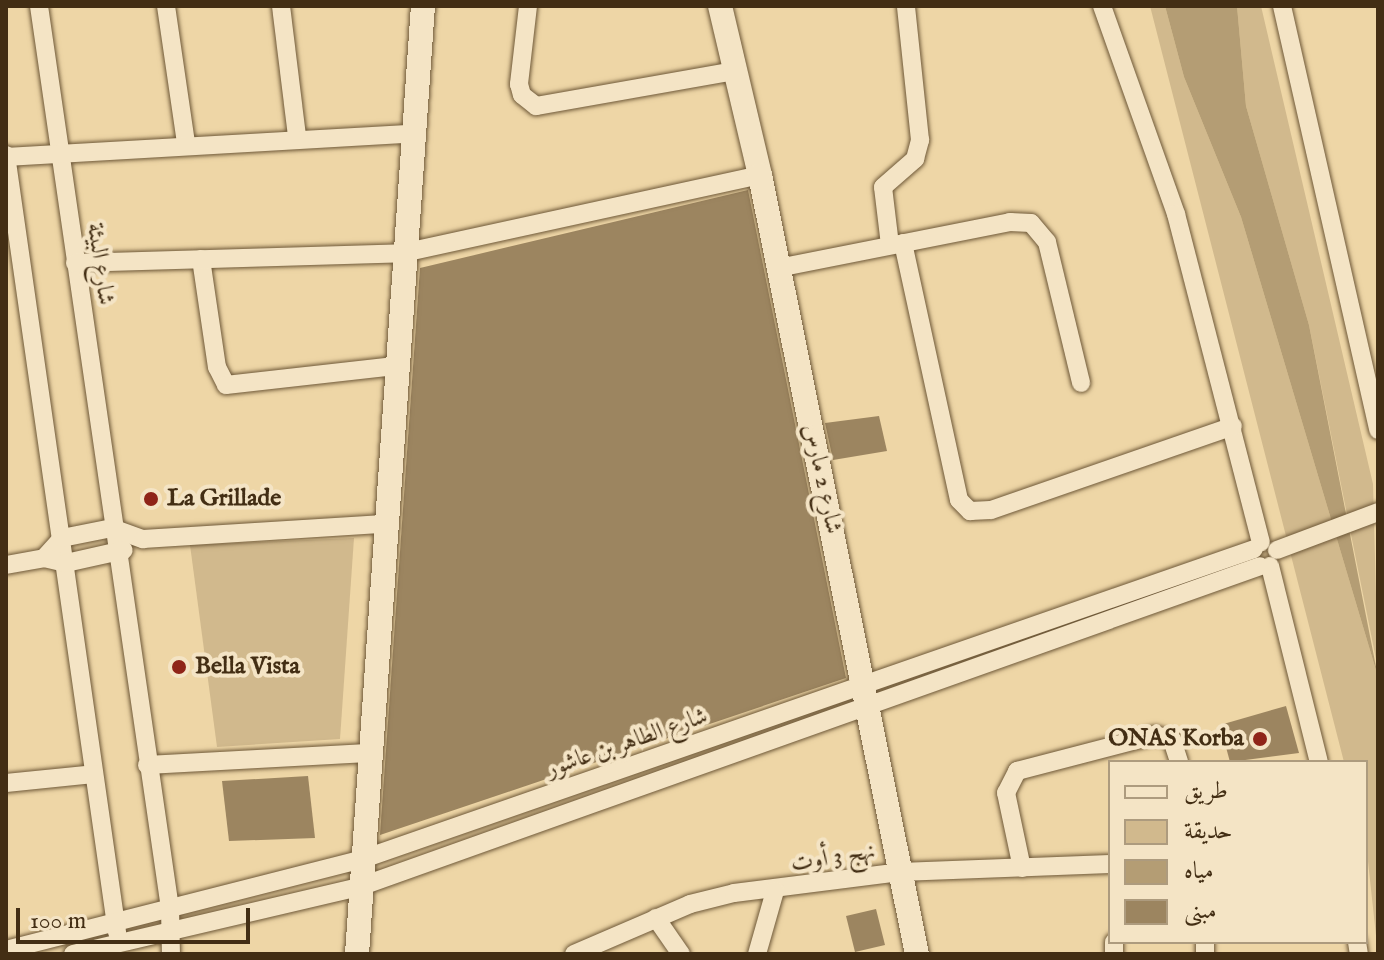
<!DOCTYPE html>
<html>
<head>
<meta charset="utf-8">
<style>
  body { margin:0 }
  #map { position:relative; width:1384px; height:960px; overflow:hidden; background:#eed6a6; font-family:"IM FELL English",Amiri,serif }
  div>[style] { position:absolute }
  .green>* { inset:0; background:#d1b98d }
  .water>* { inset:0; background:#b49d74 }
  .building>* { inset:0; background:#9c8560 }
  .roads { filter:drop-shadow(0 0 2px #6e5838) drop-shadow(0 0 2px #6e5838) }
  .street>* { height:18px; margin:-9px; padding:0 9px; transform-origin:9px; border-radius:9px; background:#f4e4c5 }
  .secondary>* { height:24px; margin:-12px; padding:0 12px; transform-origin:12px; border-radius:12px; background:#f4e4c5 }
  .dots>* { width:22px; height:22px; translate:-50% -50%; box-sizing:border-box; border:4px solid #f4e4c5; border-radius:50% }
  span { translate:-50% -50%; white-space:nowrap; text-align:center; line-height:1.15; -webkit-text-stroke:8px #f4e4c5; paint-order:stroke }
  .street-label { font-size:24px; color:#432e14 }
  .poi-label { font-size:24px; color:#432e14; font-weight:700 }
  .left { translate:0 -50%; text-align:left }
  .right { translate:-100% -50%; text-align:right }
  .frame { position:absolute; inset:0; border:8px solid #432e14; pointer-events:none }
  .legend { position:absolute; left:1108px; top:760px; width:260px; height:184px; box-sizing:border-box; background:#f4e4c5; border:2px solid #ad9b7e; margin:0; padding:10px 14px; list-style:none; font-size:24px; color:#432e14 }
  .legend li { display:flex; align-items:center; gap:16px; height:40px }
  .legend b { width:40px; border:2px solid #ad9b7e }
  .scale { position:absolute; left:16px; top:908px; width:234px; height:36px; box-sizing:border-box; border:4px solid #432e14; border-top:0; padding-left:10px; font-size:24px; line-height:28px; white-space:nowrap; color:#432e14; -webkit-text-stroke:6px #f4e4c5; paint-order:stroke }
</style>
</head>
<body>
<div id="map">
  <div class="green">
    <i style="clip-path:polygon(1150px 6px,1165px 6px,1184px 77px,1241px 217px,1378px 677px,1378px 954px,1366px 843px,1366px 762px,1344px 762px)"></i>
    <i style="clip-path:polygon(1237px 6px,1261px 6px,1373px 484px,1378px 669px,1309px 325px,1246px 106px)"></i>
    <i style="clip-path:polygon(354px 538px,340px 739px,217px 747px,190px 545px)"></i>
  </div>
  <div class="water">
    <i style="clip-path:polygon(1165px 6px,1237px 6px,1246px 106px,1309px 325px,1378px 677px,1241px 217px,1184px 77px)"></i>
  </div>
  <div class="building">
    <i style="clip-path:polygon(748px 190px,846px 678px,380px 835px,420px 268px)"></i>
    <i style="clip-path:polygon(879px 416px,887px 451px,833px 460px,825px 423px)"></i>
    <i style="clip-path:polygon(1286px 706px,1299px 753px,1230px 762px,1220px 725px)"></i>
    <i style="clip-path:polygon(308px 776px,315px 838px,229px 841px,222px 781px)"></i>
    <i style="clip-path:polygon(876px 909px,885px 945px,855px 952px,846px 916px)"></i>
  </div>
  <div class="roads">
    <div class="street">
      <i style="left:39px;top:6px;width:911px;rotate:81.74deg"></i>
      <i style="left:170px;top:908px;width:46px;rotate:88.8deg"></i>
      <i style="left:166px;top:6px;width:138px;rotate:81.7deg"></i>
      <i style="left:281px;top:6px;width:132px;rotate:83deg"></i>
      <i style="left:528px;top:6px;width:79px;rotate:96.6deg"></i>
      <i style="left:519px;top:84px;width:11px;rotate:75deg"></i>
      <i style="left:522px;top:95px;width:18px;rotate:38deg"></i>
      <i style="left:536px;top:106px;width:202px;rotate:-10deg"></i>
      <i style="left:1102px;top:6px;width:221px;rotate:70.4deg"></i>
      <i style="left:1176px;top:214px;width:339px;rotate:75.5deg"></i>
      <i style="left:1282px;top:6px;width:435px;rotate:77.2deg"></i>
      <i style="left:6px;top:155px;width:785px;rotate:81.87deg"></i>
      <i style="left:6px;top:157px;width:406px;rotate:-3.3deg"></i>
      <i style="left:903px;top:243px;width:263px;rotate:77.7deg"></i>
      <i style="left:959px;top:500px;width:16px;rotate:45deg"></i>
      <i style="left:970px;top:511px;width:21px;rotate:-3deg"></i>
      <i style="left:991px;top:510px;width:256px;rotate:-19.1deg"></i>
      <i style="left:890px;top:245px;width:58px;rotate:-96.9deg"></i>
      <i style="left:883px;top:187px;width:43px;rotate:-41.2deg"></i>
      <i style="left:915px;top:159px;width:20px;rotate:-75deg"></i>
      <i style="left:920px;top:140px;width:135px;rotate:-96deg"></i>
      <i style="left:201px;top:259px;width:109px;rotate:81.6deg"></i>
      <i style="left:217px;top:367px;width:20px;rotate:63deg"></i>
      <i style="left:226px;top:385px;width:170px;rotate:-6.4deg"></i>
      <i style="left:75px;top:263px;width:328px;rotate:-1.7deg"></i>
      <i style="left:403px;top:253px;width:365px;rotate:-12.3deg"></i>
      <i style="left:778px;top:268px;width:237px;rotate:-11.2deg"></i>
      <i style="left:1010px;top:222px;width:21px;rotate:3deg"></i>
      <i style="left:1031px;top:223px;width:25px;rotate:50deg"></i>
      <i style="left:1047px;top:242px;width:145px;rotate:76.4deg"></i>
      <i style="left:1277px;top:550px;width:108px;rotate:-20.6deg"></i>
      <i style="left:44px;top:558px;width:27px;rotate:-48deg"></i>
      <i style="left:62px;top:538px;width:51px;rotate:-11.3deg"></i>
      <i style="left:112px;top:528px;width:33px;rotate:20deg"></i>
      <i style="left:143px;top:539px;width:241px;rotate:-3.6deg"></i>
      <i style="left:6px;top:565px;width:39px;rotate:-10deg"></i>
      <i style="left:44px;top:558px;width:23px;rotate:13deg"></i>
      <i style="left:66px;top:563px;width:59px;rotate:-12.6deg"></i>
      <i style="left:1270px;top:566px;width:202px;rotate:76deg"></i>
      <i style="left:147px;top:765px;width:221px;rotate:-3.1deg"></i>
      <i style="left:6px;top:783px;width:88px;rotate:-5.8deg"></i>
      <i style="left:1022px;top:868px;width:77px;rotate:-102deg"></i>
      <i style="left:1006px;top:793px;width:25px;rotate:-63deg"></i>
      <i style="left:1017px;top:771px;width:143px;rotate:-14.6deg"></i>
      <i style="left:1155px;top:735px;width:18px;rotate:16deg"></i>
      <i style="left:1172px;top:740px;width:23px;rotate:72deg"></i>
      <i style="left:656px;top:918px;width:44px;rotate:55.2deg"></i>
      <i style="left:1357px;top:942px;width:12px;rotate:81deg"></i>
      <i style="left:6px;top:950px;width:368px;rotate:-14.3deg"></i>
      <i style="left:363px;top:859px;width:943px;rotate:-19.18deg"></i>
      <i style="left:73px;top:954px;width:297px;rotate:-13.2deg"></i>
      <i style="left:362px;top:886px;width:953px;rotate:-19.61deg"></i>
      <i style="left:574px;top:954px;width:126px;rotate:-23.3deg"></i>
      <i style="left:690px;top:904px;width:45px;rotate:-14deg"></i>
      <i style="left:734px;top:893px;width:167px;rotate:-7.2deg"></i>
      <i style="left:900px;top:872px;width:210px;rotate:-2.2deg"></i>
      <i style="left:757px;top:954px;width:66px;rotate:-74.1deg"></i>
      <i style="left:1114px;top:954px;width:12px;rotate:-90deg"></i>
      <i style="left:1205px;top:954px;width:12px;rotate:-90deg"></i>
    </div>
    <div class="secondary">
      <i style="left:720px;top:6px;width:174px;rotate:76.7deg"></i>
      <i style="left:760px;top:175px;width:795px;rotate:78.61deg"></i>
      <i style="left:357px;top:954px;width:950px;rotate:-86.02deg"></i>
    </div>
  </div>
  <div class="dots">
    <i style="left:151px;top:499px;background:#8f2418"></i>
    <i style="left:179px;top:667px;background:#8f2418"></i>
    <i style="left:1260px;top:739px;background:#8f2418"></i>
  </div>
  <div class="street-label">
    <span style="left:100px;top:264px;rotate:82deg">شارع البيئة</span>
    <span style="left:822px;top:479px;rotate:78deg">شارع 2 مارس</span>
    <span style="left:627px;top:743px;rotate:-19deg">شارع الطاهر بن عاشور</span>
    <span style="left:833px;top:858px;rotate:-9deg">نهج 3 أوت</span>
  </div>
  <div class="poi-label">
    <span class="left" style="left:167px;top:499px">La Grillade</span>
    <span class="left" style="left:195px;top:667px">Bella Vista</span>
    <span class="right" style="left:1244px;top:739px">ONAS Korba</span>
  </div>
  <div class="frame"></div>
  <ul class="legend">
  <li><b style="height:10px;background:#f4e4c5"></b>طريق</li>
  <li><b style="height:22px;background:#d1b98d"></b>حديقة</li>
  <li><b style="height:22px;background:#b49d74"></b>مياه</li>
  <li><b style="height:22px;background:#9c8560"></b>مبنى</li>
  </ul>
  <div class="scale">100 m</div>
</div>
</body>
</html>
